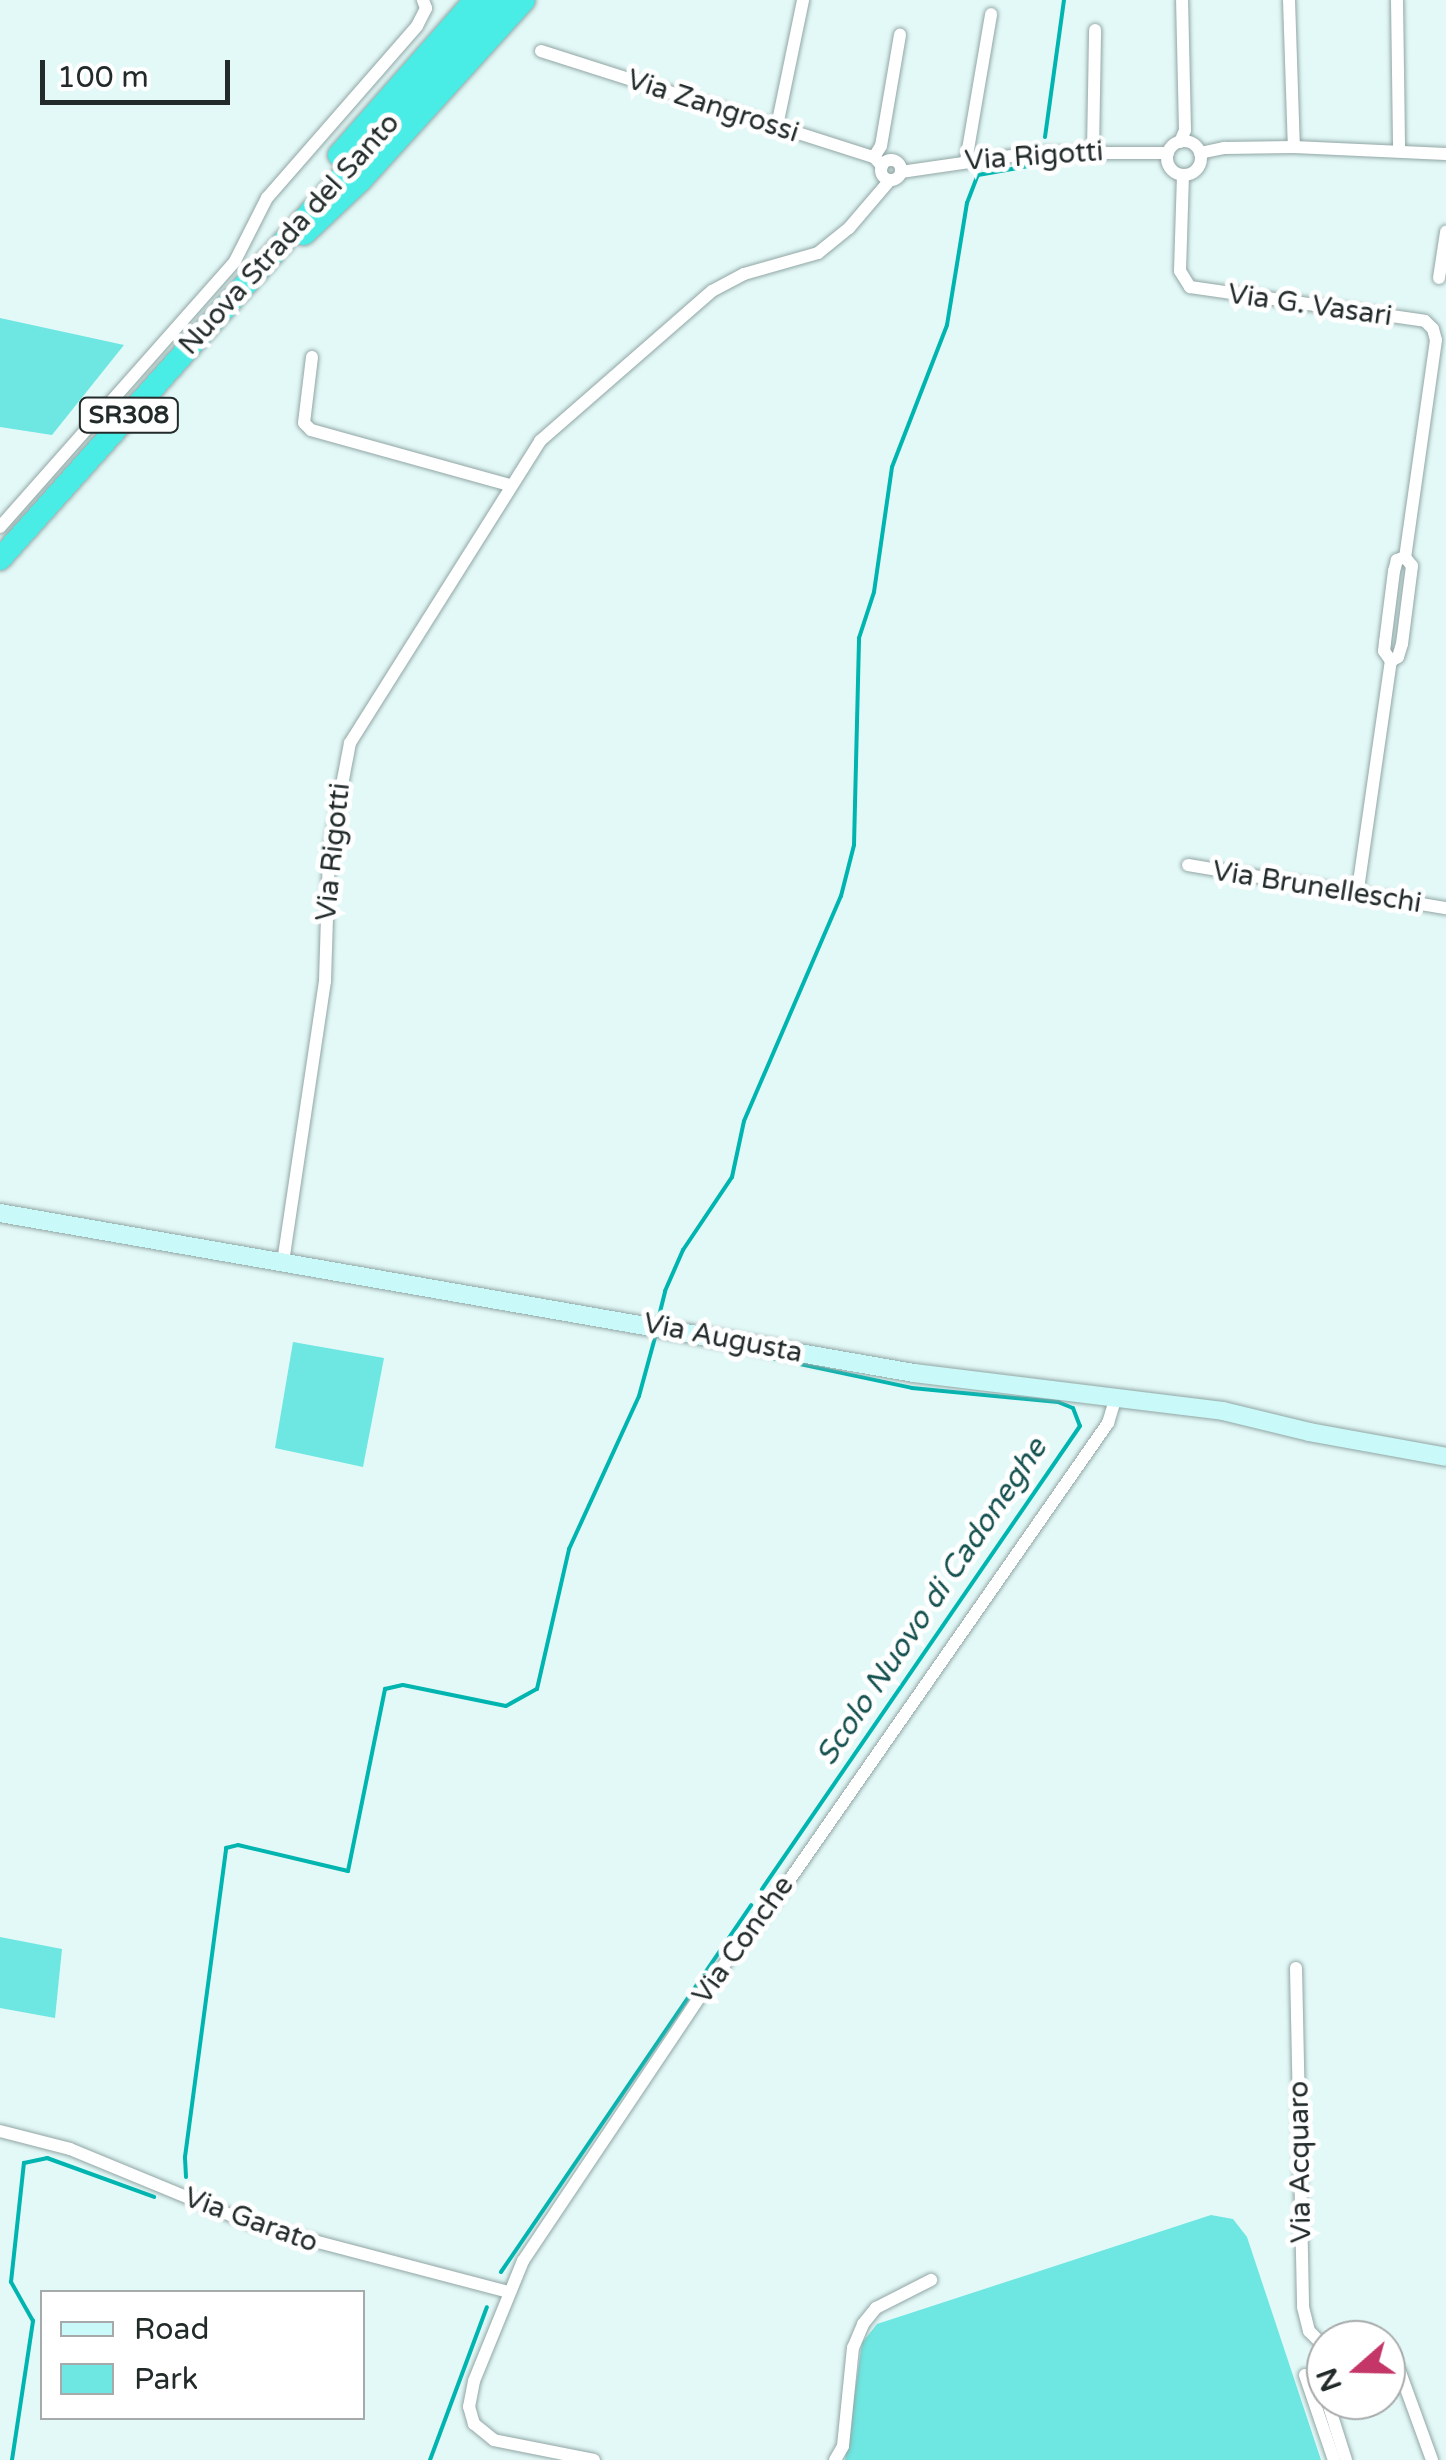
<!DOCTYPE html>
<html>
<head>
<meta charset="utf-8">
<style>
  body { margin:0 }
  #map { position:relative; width:1446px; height:2460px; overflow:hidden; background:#e3f9f8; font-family:"Varela Round",sans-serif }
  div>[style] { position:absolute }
  .green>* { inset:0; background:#6ee6e1 }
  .stream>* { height:4px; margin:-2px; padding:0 2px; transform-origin:2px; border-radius:2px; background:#00b5b0 }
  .roads { filter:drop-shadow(0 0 2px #91a6a4) drop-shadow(0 0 2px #91a6a4) }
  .street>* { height:12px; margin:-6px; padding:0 6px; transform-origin:6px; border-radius:6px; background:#fff }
  .street>.ring { margin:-6px; padding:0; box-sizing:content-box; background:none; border:12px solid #fff; border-radius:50% }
  .secondary>* { height:18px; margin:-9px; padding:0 9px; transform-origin:9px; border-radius:9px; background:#c9f9f8 }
  .highway>* { height:22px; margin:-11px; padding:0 11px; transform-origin:11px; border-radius:11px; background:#4aece6 }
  span { translate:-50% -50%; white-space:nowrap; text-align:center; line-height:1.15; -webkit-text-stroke:10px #fff; paint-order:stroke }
  .shield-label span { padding:2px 8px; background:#fff; border:2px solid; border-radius:8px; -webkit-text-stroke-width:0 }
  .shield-label { font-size:25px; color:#222a2a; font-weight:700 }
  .street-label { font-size:28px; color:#222a2a }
  .water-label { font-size:30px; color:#15514f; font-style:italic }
  .legend { position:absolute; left:40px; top:2290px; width:325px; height:130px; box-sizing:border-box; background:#fff; border:2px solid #a7aaaa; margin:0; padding:12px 18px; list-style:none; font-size:30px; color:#222a2a }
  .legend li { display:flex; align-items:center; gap:20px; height:50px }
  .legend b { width:50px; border:2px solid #a7aaaa }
  .north { position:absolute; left:1306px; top:2320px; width:100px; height:100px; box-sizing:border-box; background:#fff; border:2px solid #a7aaaa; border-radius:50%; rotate:250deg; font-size:28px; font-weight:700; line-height:40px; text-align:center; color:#222a2a }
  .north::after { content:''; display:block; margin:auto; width:35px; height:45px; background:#c33667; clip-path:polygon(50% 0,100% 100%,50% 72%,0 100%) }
  .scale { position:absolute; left:40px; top:60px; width:190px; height:45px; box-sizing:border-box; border:5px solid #222a2a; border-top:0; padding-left:12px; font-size:30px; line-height:35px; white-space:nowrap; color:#222a2a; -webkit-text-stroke:8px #fff; paint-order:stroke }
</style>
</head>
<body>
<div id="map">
  <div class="green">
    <i style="clip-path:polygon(0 318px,124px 345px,52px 435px,0 427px)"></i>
    <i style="clip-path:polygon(293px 1342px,384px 1358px,363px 1467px,275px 1448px)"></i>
    <i style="clip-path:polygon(0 1937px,62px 1949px,55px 2018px,0 2008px)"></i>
    <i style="clip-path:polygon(1211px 2215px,1233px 2219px,1247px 2237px,1321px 2460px,845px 2460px,862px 2343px,877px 2324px)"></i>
  </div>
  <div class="stream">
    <i style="left:1045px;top:137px;width:138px;rotate:-82.1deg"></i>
    <i style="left:657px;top:1324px;width:34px;rotate:-76deg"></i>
    <i style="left:665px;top:1291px;width:45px;rotate:-66.3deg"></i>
    <i style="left:683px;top:1250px;width:88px;rotate:-56.1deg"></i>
    <i style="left:732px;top:1177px;width:57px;rotate:-77.9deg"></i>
    <i style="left:744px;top:1121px;width:245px;rotate:-66.7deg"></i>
    <i style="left:841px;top:896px;width:53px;rotate:-75.7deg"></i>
    <i style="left:854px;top:845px;width:207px;rotate:-88.6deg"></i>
    <i style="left:859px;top:638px;width:48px;rotate:-71.9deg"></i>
    <i style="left:874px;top:592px;width:126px;rotate:-81.8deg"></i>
    <i style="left:892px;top:467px;width:152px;rotate:-68.8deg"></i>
    <i style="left:947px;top:325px;width:124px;rotate:-80.7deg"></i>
    <i style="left:967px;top:203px;width:30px;rotate:-69deg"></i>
    <i style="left:978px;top:175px;width:63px;rotate:-10.1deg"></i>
    <i style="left:729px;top:1349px;width:187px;rotate:12deg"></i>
    <i style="left:912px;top:1388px;width:147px;rotate:5.5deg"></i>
    <i style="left:1058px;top:1402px;width:16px;rotate:22deg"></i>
    <i style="left:1073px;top:1408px;width:19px;rotate:69deg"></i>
    <i style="left:1080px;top:1426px;width:562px;rotate:124.48deg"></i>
    <i style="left:186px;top:2177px;width:20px;rotate:-93deg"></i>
    <i style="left:185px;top:2157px;width:312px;rotate:-82.4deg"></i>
    <i style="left:226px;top:1848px;width:12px;rotate:-14deg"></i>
    <i style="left:238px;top:1845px;width:113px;rotate:13.3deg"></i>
    <i style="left:348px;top:1871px;width:186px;rotate:-78.5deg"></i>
    <i style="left:385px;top:1689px;width:18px;rotate:-13deg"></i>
    <i style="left:403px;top:1685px;width:105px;rotate:11.5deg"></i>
    <i style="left:506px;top:1706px;width:35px;rotate:-29deg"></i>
    <i style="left:537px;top:1689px;width:144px;rotate:-77.1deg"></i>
    <i style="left:569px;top:1549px;width:168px;rotate:-65.4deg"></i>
    <i style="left:639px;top:1396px;width:64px;rotate:-74.7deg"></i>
    <i style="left:501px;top:2272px;width:444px;rotate:-55.7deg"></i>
    <i style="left:12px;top:2460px;width:141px;rotate:-81.4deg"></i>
    <i style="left:33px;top:2321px;width:45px;rotate:-119.4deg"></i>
    <i style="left:11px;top:2282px;width:120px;rotate:-83.8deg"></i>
    <i style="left:24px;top:2163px;width:24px;rotate:-12deg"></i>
    <i style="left:47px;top:2158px;width:114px;rotate:20deg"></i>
    <i style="left:430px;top:2460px;width:163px;rotate:-69.6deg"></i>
  </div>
  <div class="roads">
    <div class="street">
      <i style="left:1289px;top:0;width:147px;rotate:88.1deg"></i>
      <i style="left:1397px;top:0;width:151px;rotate:89.2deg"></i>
      <i style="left:541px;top:51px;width:349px;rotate:17.7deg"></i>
      <i style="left:874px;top:157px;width:12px;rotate:48deg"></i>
      <i style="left:777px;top:126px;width:129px;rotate:-78.3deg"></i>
      <i class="ring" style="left:1167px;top:141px;width:22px;height:22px"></i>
      <i style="left:1180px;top:142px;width:13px;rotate:-67deg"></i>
      <i style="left:1185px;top:130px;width:130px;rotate:-91.3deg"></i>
      <i style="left:1093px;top:150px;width:120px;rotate:-89deg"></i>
      <i style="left:1200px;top:153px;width:25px;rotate:-12deg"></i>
      <i style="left:1224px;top:148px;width:70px;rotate:-0.8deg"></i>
      <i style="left:1294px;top:147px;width:152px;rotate:2.6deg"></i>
      <i style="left:874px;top:157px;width:13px;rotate:-58deg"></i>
      <i style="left:881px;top:146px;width:113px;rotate:-80.3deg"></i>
      <i class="ring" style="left:881px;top:160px;width:8px;height:8px"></i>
      <i style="left:966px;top:161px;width:149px;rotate:-80.3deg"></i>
      <i style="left:901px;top:172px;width:131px;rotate:-8.3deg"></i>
      <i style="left:1031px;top:153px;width:137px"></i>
      <i style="left:1183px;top:175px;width:96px;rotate:91.8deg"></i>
      <i style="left:1180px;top:271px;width:19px;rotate:58deg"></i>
      <i style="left:1190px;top:287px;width:237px;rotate:8.2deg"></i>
      <i style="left:1425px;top:321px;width:11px;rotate:45deg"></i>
      <i style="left:1433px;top:329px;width:11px;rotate:75deg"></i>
      <i style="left:1436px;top:340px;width:219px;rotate:98.1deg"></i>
      <i style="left:1405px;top:557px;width:9px;rotate:159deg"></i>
      <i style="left:1397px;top:560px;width:11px;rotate:105deg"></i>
      <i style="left:1394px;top:571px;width:72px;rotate:97.2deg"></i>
      <i style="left:1385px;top:642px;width:9px;rotate:96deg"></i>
      <i style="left:1384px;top:651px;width:12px;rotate:55deg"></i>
      <i style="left:1439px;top:278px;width:47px;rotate:-81.3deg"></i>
      <i style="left:312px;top:357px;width:66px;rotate:96.9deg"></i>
      <i style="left:304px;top:423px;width:10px;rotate:45deg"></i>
      <i style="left:311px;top:430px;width:205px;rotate:15.5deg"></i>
      <i style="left:0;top:527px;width:355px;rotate:-48.5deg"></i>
      <i style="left:235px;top:261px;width:71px;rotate:-63.1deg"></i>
      <i style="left:267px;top:198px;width:228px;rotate:-48.9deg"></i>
      <i style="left:417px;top:26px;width:20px;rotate:-63deg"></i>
      <i style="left:426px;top:8px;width:9px;rotate:-111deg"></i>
      <i style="left:1188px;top:865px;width:262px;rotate:9.5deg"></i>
      <i style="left:1357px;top:896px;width:237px;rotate:-81.8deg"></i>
      <i style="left:1391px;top:661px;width:8px;rotate:-30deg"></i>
      <i style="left:1398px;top:657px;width:14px;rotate:-73deg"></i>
      <i style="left:1402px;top:644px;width:79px;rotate:-82.7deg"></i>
      <i style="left:1412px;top:566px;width:11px;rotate:-128deg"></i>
      <i style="left:283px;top:1262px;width:284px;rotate:-81.5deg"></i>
      <i style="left:325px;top:981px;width:128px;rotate:-88.2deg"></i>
      <i style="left:329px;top:853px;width:112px;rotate:-79.2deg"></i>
      <i style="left:350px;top:743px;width:357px;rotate:-57.8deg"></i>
      <i style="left:540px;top:441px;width:228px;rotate:-41.1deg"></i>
      <i style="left:712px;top:291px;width:36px;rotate:-28deg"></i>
      <i style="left:744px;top:274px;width:77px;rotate:-15.8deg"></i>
      <i style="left:818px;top:253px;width:40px;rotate:-39deg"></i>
      <i style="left:849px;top:228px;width:63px;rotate:-49.5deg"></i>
      <i style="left:1296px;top:1968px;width:339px;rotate:88.8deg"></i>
      <i style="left:1303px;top:2307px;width:25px;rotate:76deg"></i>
      <i style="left:1309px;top:2331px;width:24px;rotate:45deg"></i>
      <i style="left:0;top:2131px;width:72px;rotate:14.4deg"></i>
      <i style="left:70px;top:2149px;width:202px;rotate:22.4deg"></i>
      <i style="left:257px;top:2226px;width:260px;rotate:14.7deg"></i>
      <i style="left:1386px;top:2358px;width:20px;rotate:45deg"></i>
      <i style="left:1400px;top:2372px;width:94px;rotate:70deg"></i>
      <i style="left:1317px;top:2371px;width:28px;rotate:72deg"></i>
      <i style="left:1305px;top:2375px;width:90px;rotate:71.2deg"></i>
      <i style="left:1327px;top:2400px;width:63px;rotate:72.4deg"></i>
      <i style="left:594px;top:2460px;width:102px;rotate:-168.7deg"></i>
      <i style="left:494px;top:2440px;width:26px;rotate:-141deg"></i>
      <i style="left:474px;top:2424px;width:18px;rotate:-106deg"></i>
      <i style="left:469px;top:2407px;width:26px;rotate:-79deg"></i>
      <i style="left:474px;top:2381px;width:130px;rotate:-67.8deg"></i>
      <i style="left:523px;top:2261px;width:331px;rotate:-56.2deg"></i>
      <i style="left:707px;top:1986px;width:104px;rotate:-51.3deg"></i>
      <i style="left:772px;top:1905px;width:588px;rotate:-55.12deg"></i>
      <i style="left:1108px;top:1423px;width:27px;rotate:-73deg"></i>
      <i style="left:835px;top:2460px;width:16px;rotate:-60deg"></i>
      <i style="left:843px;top:2446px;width:99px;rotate:-84.2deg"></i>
      <i style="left:853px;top:2348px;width:26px;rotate:-67deg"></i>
      <i style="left:863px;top:2324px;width:21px;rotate:-51deg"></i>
      <i style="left:876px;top:2308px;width:62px;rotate:-27deg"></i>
    </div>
    <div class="secondary">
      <i style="left:0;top:1213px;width:928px;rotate:9.93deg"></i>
      <i style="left:914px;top:1373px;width:311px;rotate:7deg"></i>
      <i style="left:1223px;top:1411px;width:89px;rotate:13.7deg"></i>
      <i style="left:1309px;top:1432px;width:139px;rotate:10.3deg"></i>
    </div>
    <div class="highway">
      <i style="left:339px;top:155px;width:206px;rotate:-48.7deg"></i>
      <i style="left:304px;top:234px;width:77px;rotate:-43.4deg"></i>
      <i style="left:360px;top:181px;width:244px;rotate:-47.8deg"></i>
      <i style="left:0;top:559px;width:750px;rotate:-48.19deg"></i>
    </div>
  </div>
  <div class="shield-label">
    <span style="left:129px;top:415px">SR308</span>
  </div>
  <div class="street-label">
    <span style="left:713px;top:106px;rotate:18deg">Via Zangrossi</span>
    <span style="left:1034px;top:156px;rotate:-4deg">Via Rigotti</span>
    <span style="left:289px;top:234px;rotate:-48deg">Nuova Strada del Santo</span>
    <span style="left:1310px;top:305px;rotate:8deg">Via G. Vasari</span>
    <span style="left:333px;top:852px;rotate:-84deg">Via Rigotti</span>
    <span style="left:1317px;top:887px;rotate:9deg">Via Brunelleschi</span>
    <span style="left:723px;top:1338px;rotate:11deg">Via Augusta</span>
    <span style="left:743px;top:1940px;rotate:-54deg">Via Conche</span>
    <span style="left:1300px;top:2162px;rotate:-91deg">Via Acquaro</span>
    <span style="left:251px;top:2220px;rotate:20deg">Via Garato</span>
  </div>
  <div class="water-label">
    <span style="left:932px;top:1602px;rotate:-56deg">Scolo Nuovo di Cadoneghe</span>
  </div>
  <ul class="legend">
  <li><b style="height:12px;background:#c9f9f8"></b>Road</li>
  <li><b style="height:28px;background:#6ee6e1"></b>Park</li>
  </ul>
  <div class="north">N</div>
  <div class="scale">100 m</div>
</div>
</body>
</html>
